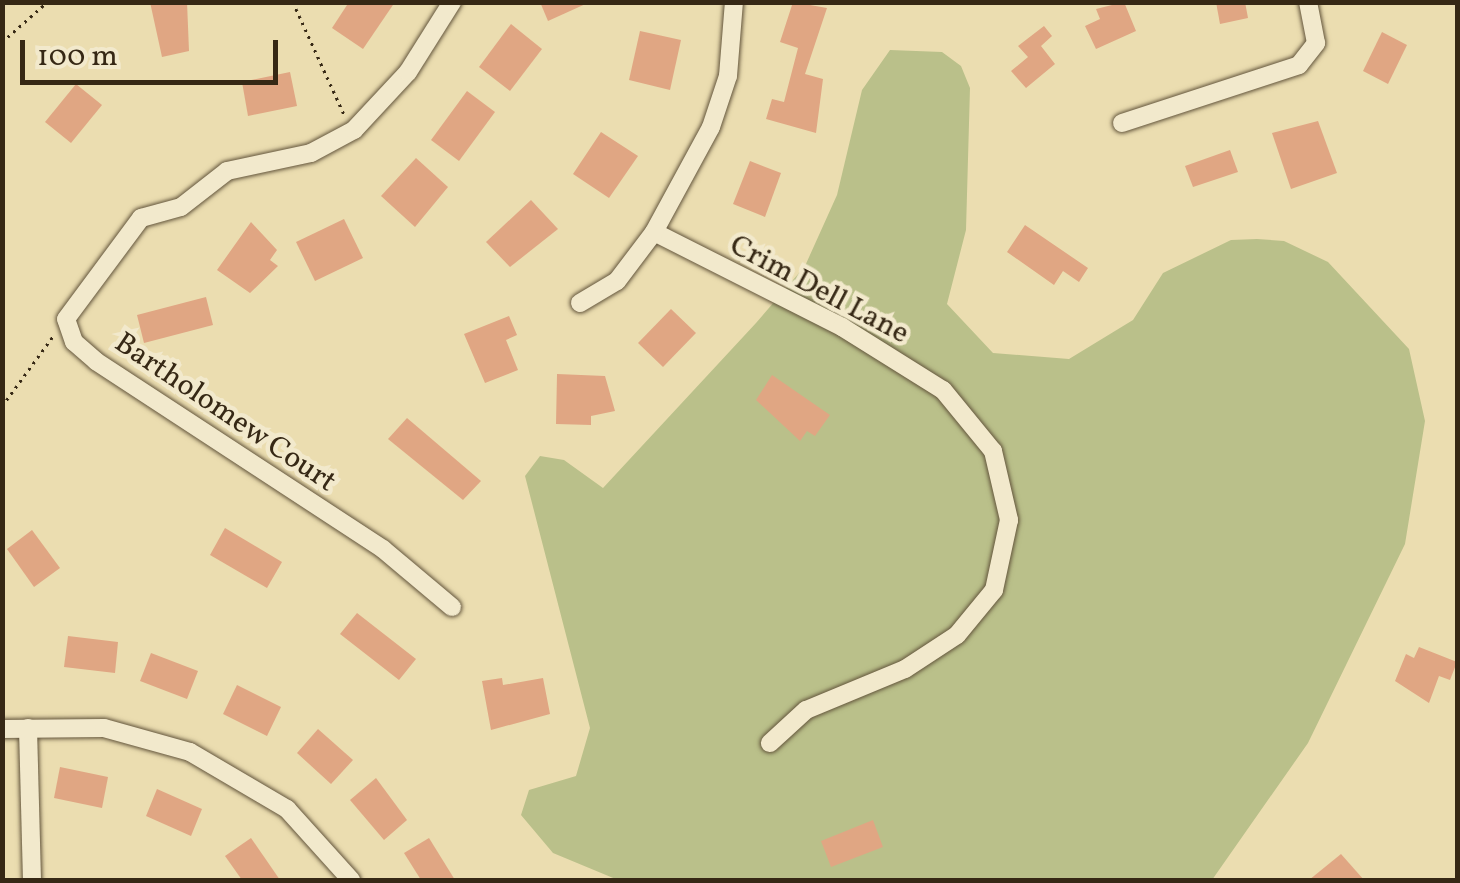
<!DOCTYPE html>
<html>
<head>
<meta charset="utf-8">
<style>
  body { margin:0 }
  #map { position:relative; width:1460px; height:883px; overflow:hidden; background:#ebddb0; font-family:Vollkorn,serif }
  div>[style] { position:absolute }
  .green>* { inset:0; background:#bac08a }
  .building>* { inset:0; background:#e0a683 }
  .path>* { height:2.5px; margin-top:-1.25px; transform-origin:0; background:repeating-linear-gradient(90deg,#362815 0 2.5px,transparent 0 7.5px) }
  .roads { filter:drop-shadow(0 0 2px #63553c) drop-shadow(0 0 2px #63553c) }
  .street>* { height:18px; margin:-9px; padding:0 9px; transform-origin:9px; border-radius:9px; background:#f2e9cc }
  span { translate:-50% -50%; white-space:nowrap; text-align:center; line-height:1.15; -webkit-text-stroke:9px #f2e9cc; paint-order:stroke }
  .street-label { font-size:30px; color:#362815 }
  .frame { position:absolute; inset:0; border:5px solid #362815; pointer-events:none }
  .scale { position:absolute; left:20px; top:40px; width:258px; height:45px; box-sizing:border-box; border:5px solid #362815; border-top:0; padding-left:12px; font-size:30px; line-height:35px; white-space:nowrap; color:#362815; -webkit-text-stroke:8px #f2e9cc; paint-order:stroke }
</style>
</head>
<body>
<div id="map">
  <div class="green">
    <i style="clip-path:polygon(890px 50px,942px 52px,961px 66px,970px 88px,966px 230px,947px 304px,993px 353px,1069px 359px,1133px 320px,1163px 273px,1231px 240px,1257px 239px,1284px 241px,1328px 262px,1409px 349px,1425px 421px,1405px 544px,1308px 743px,1212px 880px,618px 880px,553px 853px,521px 815px,529px 790px,576px 776px,590px 728px,525px 476px,540px 456px,564px 460px,603px 488px,756px 323px,805px 266px,837px 195px,862px 90px)"></i>
  </div>
  <div class="building">
    <i style="clip-path:polygon(150px 2px,187px 2px,189px 51px,162px 57px)"></i>
    <i style="clip-path:polygon(349px 2px,395px 2px,363px 49px,332px 28px)"></i>
    <i style="clip-path:polygon(540px 2px,590px 2px,548px 21px)"></i>
    <i style="clip-path:polygon(793px 2px,827px 8px,805px 74px,823px 79px,816px 133px,766px 119px,772px 99px,784px 102px,798px 48px,780px 42px)"></i>
    <i style="clip-path:polygon(1124px 2px,1136px 31px,1096px 49px,1085px 26px,1100px 19px,1096px 9px)"></i>
    <i style="clip-path:polygon(1216px 2px,1245px 2px,1248px 18px,1220px 24px)"></i>
    <i style="clip-path:polygon(511px 24px,542px 49px,510px 91px,479px 67px)"></i>
    <i style="clip-path:polygon(1044px 26px,1052px 36px,1041px 46px,1055px 64px,1026px 88px,1011px 71px,1028px 57px,1018px 46px)"></i>
    <i style="clip-path:polygon(640px 31px,681px 40px,670px 90px,629px 80px)"></i>
    <i style="clip-path:polygon(1382px 32px,1407px 45px,1388px 84px,1363px 71px)"></i>
    <i style="clip-path:polygon(290px 72px,297px 106px,248px 116px,242px 82px)"></i>
    <i style="clip-path:polygon(76px 84px,102px 105px,71px 143px,45px 122px)"></i>
    <i style="clip-path:polygon(467px 91px,495px 112px,459px 161px,431px 140px)"></i>
    <i style="clip-path:polygon(1318px 121px,1337px 173px,1291px 189px,1272px 133px)"></i>
    <i style="clip-path:polygon(601px 132px,638px 156px,609px 198px,573px 174px)"></i>
    <i style="clip-path:polygon(1230px 150px,1238px 172px,1193px 187px,1185px 166px)"></i>
    <i style="clip-path:polygon(416px 158px,448px 187px,415px 227px,381px 196px)"></i>
    <i style="clip-path:polygon(750px 161px,781px 173px,765px 217px,733px 204px)"></i>
    <i style="clip-path:polygon(531px 200px,558px 229px,510px 267px,486px 242px)"></i>
    <i style="clip-path:polygon(344px 219px,363px 258px,315px 281px,296px 242px)"></i>
    <i style="clip-path:polygon(251px 222px,277px 250px,270px 260px,278px 266px,250px 293px,217px 270px)"></i>
    <i style="clip-path:polygon(1025px 225px,1088px 268px,1079px 282px,1063px 271px,1054px 285px,1007px 252px)"></i>
    <i style="clip-path:polygon(206px 297px,213px 325px,144px 343px,137px 315px)"></i>
    <i style="clip-path:polygon(671px 309px,696px 333px,663px 367px,638px 343px)"></i>
    <i style="clip-path:polygon(509px 316px,517px 335px,506px 340px,518px 370px,485px 383px,464px 334px)"></i>
    <i style="clip-path:polygon(557px 374px,605px 376px,615px 411px,591px 416px,591px 425px,556px 424px)"></i>
    <i style="clip-path:polygon(772px 375px,830px 415px,815px 436px,807px 431px,800px 441px,756px 400px)"></i>
    <i style="clip-path:polygon(407px 418px,481px 481px,463px 500px,388px 439px)"></i>
    <i style="clip-path:polygon(225px 528px,282px 562px,267px 588px,210px 555px)"></i>
    <i style="clip-path:polygon(32px 530px,60px 568px,34px 587px,7px 549px)"></i>
    <i style="clip-path:polygon(357px 613px,416px 659px,399px 680px,340px 634px)"></i>
    <i style="clip-path:polygon(68px 636px,118px 642px,115px 673px,64px 667px)"></i>
    <i style="clip-path:polygon(1419px 647px,1457px 662px,1450px 680px,1439px 676px,1429px 703px,1395px 681px,1406px 654px,1414px 658px)"></i>
    <i style="clip-path:polygon(151px 653px,198px 671px,187px 699px,140px 681px)"></i>
    <i style="clip-path:polygon(502px 678px,503px 685px,543px 678px,550px 714px,491px 730px,482px 681px)"></i>
    <i style="clip-path:polygon(237px 685px,281px 707px,267px 736px,223px 714px)"></i>
    <i style="clip-path:polygon(318px 729px,353px 760px,331px 784px,297px 753px)"></i>
    <i style="clip-path:polygon(60px 767px,108px 777px,102px 808px,54px 798px)"></i>
    <i style="clip-path:polygon(376px 778px,407px 820px,384px 840px,350px 800px)"></i>
    <i style="clip-path:polygon(157px 789px,202px 809px,191px 836px,146px 816px)"></i>
    <i style="clip-path:polygon(873px 820px,883px 847px,831px 867px,821px 841px)"></i>
    <i style="clip-path:polygon(251px 838px,280px 880px,242px 880px,225px 856px)"></i>
    <i style="clip-path:polygon(429px 838px,455px 880px,421px 880px,404px 853px)"></i>
    <i style="clip-path:polygon(1341px 854px,1364px 880px,1309px 880px)"></i>
  </div>
  <div class="path">
    <i style="left:293px;top:2px;width:123px;rotate:65.5deg"></i>
    <i style="left:2px;top:42px;width:60px;rotate:-41.6deg"></i>
    <i style="left:2px;top:406px;width:87px;rotate:-53.9deg"></i>
  </div>
  <div class="roads">
    <div class="street">
      <i style="left:1122px;top:123px;width:186px;rotate:-18.1deg"></i>
      <i style="left:1299px;top:65px;width:28px;rotate:-52deg"></i>
      <i style="left:1316px;top:43px;width:42px;rotate:-101deg"></i>
      <i style="left:654px;top:232px;width:211px;rotate:26.8deg"></i>
      <i style="left:842px;top:327px;width:119px;rotate:32deg"></i>
      <i style="left:943px;top:390px;width:79px;rotate:50.7deg"></i>
      <i style="left:993px;top:451px;width:71px;rotate:76.9deg"></i>
      <i style="left:1009px;top:520px;width:72px;rotate:102.1deg"></i>
      <i style="left:994px;top:590px;width:58px;rotate:129.4deg"></i>
      <i style="left:957px;top:635px;width:62px;rotate:146.8deg"></i>
      <i style="left:905px;top:669px;width:107px;rotate:157.5deg"></i>
      <i style="left:806px;top:710px;width:49px;rotate:137.5deg"></i>
      <i style="left:580px;top:303px;width:43px;rotate:-30.7deg"></i>
      <i style="left:617px;top:281px;width:61px;rotate:-52.9deg"></i>
      <i style="left:654px;top:232px;width:119px;rotate:-61.5deg"></i>
      <i style="left:711px;top:127px;width:54px;rotate:-71.6deg"></i>
      <i style="left:728px;top:76px;width:74px;rotate:-85.4deg"></i>
      <i style="left:452px;top:607px;width:90px;rotate:-140deg"></i>
      <i style="left:383px;top:549px;width:343px;rotate:-146.8deg"></i>
      <i style="left:96px;top:361px;width:29px;rotate:-139deg"></i>
      <i style="left:74px;top:342px;width:24px;rotate:-109deg"></i>
      <i style="left:66px;top:319px;width:126px;rotate:-53.4deg"></i>
      <i style="left:141px;top:218px;width:41px;rotate:-15.4deg"></i>
      <i style="left:181px;top:207px;width:58px;rotate:-38deg"></i>
      <i style="left:227px;top:171px;width:86px;rotate:-12.1deg"></i>
      <i style="left:311px;top:153px;width:49px;rotate:-28.1deg"></i>
      <i style="left:354px;top:130px;width:79px;rotate:-47deg"></i>
      <i style="left:408px;top:72px;width:83px;rotate:-57.8deg"></i>
      <i style="left:28px;top:728px;width:152px;rotate:88.5deg"></i>
      <i style="left:2px;top:729px;width:102px;rotate:-0.6deg"></i>
      <i style="left:104px;top:728px;width:89px;rotate:15.6deg"></i>
      <i style="left:190px;top:752px;width:113px;rotate:30.4deg"></i>
      <i style="left:287px;top:809px;width:96px;rotate:48deg"></i>
    </div>
  </div>
  <div class="street-label">
    <span style="left:819px;top:290px;rotate:28deg">Crim Dell Lane</span>
    <span style="left:225px;top:413px;rotate:34deg">Bartholomew Court</span>
  </div>
  <div class="frame"></div>
  <div class="scale">100 m</div>
</div>
</body>
</html>
